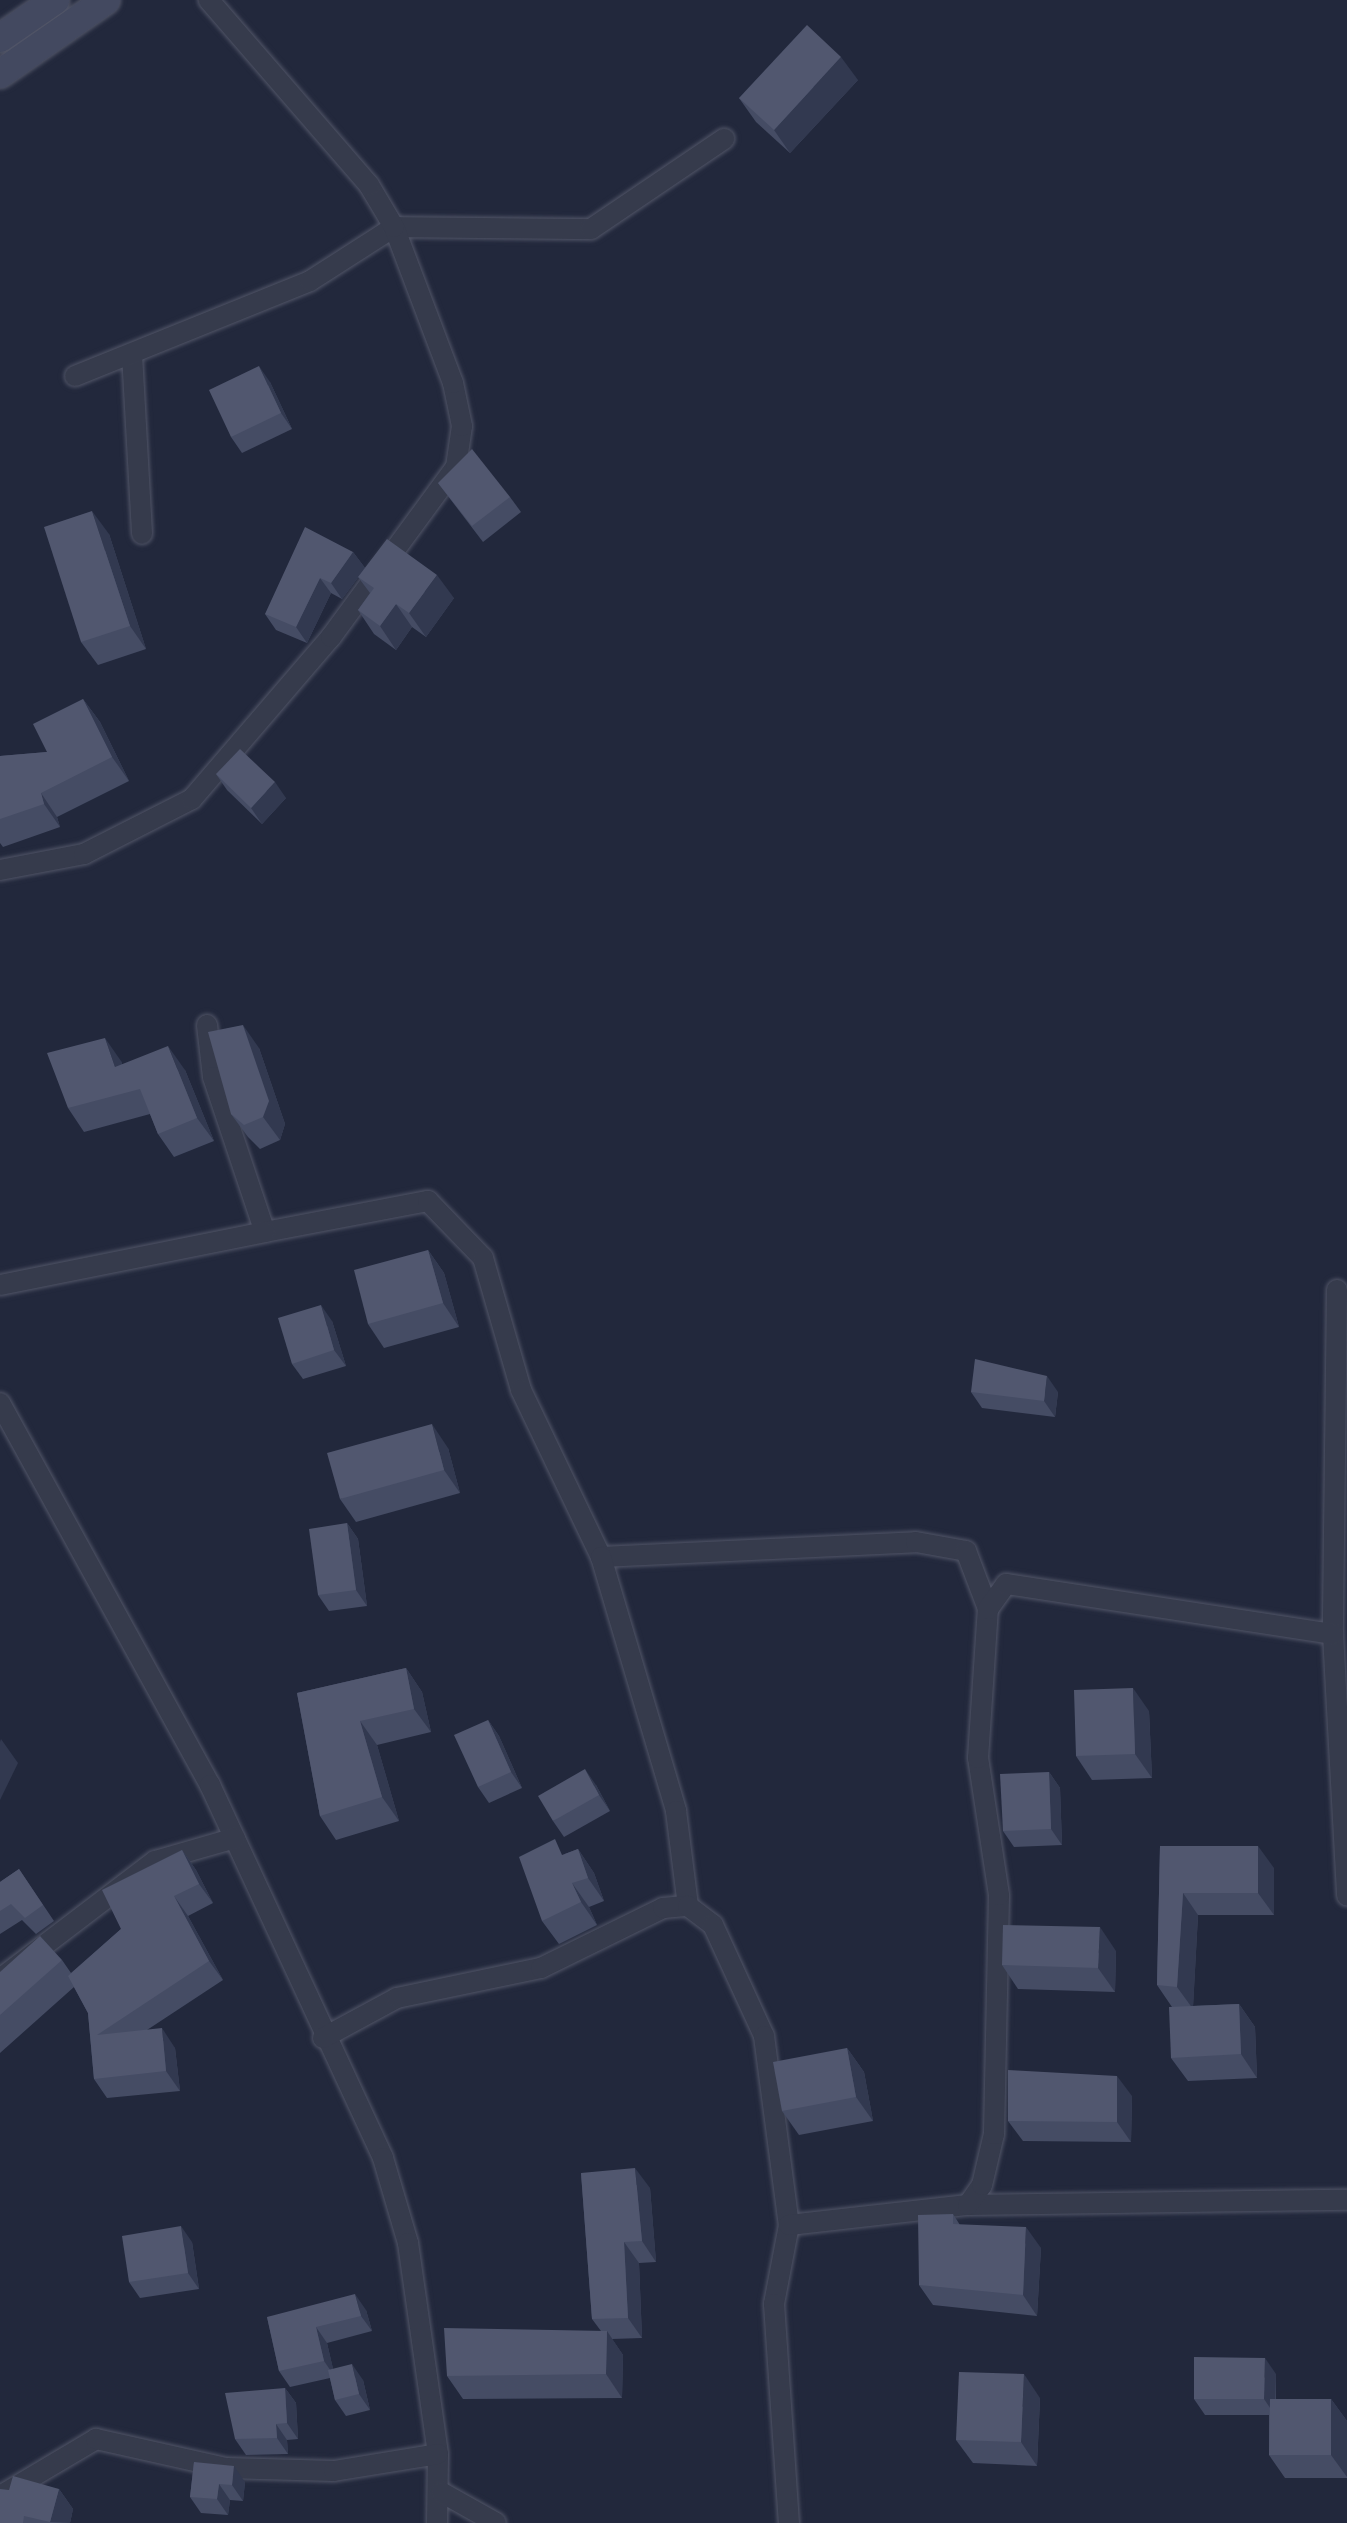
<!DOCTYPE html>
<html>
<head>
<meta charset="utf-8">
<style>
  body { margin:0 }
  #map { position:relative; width:1347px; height:2523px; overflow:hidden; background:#22283c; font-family:"Titillium Web",sans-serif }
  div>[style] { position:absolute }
  .roads { filter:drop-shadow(0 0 2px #515567) drop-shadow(0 0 2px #515567) }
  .minor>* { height:20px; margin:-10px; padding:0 10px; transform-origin:10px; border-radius:10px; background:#363b4c }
  .secondary>* { height:28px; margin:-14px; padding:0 14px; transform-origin:14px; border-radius:14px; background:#434960 }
  .wall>* { inset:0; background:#454c64 }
  .shaded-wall>* { inset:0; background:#323950 }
  .building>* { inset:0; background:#51576f }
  span { translate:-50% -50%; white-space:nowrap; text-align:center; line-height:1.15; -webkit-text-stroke:9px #1b2031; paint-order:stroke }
</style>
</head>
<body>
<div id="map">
  <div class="roads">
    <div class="minor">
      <i style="left:132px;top:354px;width:180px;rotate:86.8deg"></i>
      <i style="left:75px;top:376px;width:253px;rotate:-22deg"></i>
      <i style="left:310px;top:281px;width:100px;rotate:-32.7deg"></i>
      <i style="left:394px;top:227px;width:197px;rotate:0.6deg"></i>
      <i style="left:591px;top:229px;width:161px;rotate:-34.1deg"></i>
      <i style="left:0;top:870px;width:86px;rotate:-10.8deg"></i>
      <i style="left:84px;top:854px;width:121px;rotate:-27deg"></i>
      <i style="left:192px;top:799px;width:213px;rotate:-49.4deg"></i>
      <i style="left:331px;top:637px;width:211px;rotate:-53.7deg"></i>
      <i style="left:456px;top:467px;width:41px;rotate:-81.7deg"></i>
      <i style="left:462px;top:426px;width:44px;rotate:-101.8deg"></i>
      <i style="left:453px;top:383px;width:167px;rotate:-110.7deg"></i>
      <i style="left:394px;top:227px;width:49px;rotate:-120.8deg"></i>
      <i style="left:369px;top:185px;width:245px;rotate:-130.9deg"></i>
      <i style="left:207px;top:1025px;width:52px;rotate:83.4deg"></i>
      <i style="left:213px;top:1077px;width:163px;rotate:71.5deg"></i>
      <i style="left:265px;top:1232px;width:166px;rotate:-10.8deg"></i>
      <i style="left:428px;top:1201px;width:79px;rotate:46deg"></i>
      <i style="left:483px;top:1258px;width:137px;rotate:73.9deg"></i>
      <i style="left:521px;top:1390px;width:185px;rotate:64.4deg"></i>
      <i style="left:601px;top:1557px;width:315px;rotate:-2.7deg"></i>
      <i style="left:916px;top:1542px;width:51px;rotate:10.2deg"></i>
      <i style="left:966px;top:1551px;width:62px;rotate:69.2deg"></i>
      <i style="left:0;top:1285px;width:270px;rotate:-11.3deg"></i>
      <i style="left:1337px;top:1290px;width:344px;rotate:90.7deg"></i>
      <i style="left:1333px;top:1634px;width:262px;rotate:86.9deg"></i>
      <i style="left:0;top:1403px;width:436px;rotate:61.2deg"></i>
      <i style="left:210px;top:1785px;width:411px;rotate:65.1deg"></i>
      <i style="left:383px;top:2158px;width:89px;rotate:73.6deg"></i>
      <i style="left:408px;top:2243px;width:213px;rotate:81.9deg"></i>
      <i style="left:438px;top:2454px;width:69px;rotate:90.8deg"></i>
      <i style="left:601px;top:1557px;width:265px;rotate:73.5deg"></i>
      <i style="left:676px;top:1811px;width:96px;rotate:82.8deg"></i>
      <i style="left:0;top:1979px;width:195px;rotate:-37.3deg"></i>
      <i style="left:155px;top:1861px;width:83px;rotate:-16deg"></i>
      <i style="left:323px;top:2038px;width:84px;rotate:-28.4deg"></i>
      <i style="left:397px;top:1998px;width:147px;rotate:-11.8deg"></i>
      <i style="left:541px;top:1968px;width:136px;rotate:-26.2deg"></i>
      <i style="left:663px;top:1908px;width:25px;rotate:-5deg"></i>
      <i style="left:688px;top:1906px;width:31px;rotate:37deg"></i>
      <i style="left:713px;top:1925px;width:122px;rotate:65.3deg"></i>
      <i style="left:764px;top:2036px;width:191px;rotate:82.5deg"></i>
      <i style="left:789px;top:2225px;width:80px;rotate:100.8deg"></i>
      <i style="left:774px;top:2304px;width:220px;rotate:86.1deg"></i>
      <i style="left:968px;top:2205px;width:379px;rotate:-0.8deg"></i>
      <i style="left:789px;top:2225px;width:180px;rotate:-6.4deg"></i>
      <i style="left:968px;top:2205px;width:24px;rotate:-55deg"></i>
      <i style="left:982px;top:2185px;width:52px;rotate:-76.8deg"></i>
      <i style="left:994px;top:2134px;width:239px;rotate:-88.8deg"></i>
      <i style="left:999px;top:1895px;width:139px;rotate:-98.7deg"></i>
      <i style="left:978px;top:1758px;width:149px;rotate:-86.2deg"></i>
      <i style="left:988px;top:1609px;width:31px;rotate:-54deg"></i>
      <i style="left:1006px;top:1584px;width:331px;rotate:8.7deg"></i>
      <i style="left:441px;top:2492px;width:63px;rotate:29.4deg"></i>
      <i style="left:0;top:2496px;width:112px;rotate:-30.7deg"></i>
      <i style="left:96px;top:2439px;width:133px;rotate:12.6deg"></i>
      <i style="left:226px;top:2468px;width:108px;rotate:1.6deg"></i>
      <i style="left:334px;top:2471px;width:105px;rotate:-9.3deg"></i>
    </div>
    <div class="secondary">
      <i style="left:0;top:38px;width:67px;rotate:-34.6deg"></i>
      <i style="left:0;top:74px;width:129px;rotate:-34.9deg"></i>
    </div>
  </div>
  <div class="wall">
    <i style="clip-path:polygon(858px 80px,790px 153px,756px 122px,739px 98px)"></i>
    <i style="clip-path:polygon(270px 382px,292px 429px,242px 453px,231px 437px)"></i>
    <i style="clip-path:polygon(438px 483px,510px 497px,521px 512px,483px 542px)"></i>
    <i style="clip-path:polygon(109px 534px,146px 649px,98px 665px,81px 642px)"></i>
    <i style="clip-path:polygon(353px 552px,365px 568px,342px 599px,331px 593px,307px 643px,276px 630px,265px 614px)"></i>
    <i style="clip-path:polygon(358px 577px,454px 598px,426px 637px,412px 627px,396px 650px,374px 634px,358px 610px,370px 593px)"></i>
    <i style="clip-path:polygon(83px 699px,100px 722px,129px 781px,57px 817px,60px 827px,3px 847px,0 843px,0 756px,47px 752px)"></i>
    <i style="clip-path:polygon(216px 774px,286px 798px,262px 824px,227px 790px)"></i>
    <i style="clip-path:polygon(259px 1048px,285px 1124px,280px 1140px,260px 1149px,248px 1137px,231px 1114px)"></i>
    <i style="clip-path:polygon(121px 1061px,122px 1064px,185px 1070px,214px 1141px,174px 1157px,158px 1134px,150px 1114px,84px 1132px,68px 1108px)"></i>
    <i style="clip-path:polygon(428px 1250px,444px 1273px,459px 1327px,384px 1348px,368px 1324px)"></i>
    <i style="clip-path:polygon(332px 1321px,346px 1366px,303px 1379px,292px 1364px)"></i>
    <i style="clip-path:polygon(971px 1392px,1058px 1392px,1055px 1417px,982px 1408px)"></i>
    <i style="clip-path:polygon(448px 1448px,460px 1493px,356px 1522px,340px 1499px)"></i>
    <i style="clip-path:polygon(347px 1523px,358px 1539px,367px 1606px,329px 1611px,318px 1595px)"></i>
    <i style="clip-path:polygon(406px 1668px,422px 1692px,431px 1732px,377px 1745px,399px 1821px,336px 1840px,320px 1816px,297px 1693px)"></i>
    <i style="clip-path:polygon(1149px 1711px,1152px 1778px,1092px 1780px,1076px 1756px)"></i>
    <i style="clip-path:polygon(488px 1720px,499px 1736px,522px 1788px,489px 1803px,478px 1787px)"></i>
    <i style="clip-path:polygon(1049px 1772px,1060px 1788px,1062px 1845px,1014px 1847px,1003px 1831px)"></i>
    <i style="clip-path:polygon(596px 1785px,610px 1811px,564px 1837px,553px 1821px)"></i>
    <i style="clip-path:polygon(1160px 1846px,1274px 1868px,1274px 1915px,1198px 1915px,1193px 2006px,1239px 2004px,1255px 2027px,1257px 2078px,1188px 2081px,1171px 2058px,1172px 2007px,1157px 1985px)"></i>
    <i style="clip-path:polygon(578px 1849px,594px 1873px,604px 1901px,589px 1907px,597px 1925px,559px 1944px,542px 1921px,565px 1854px)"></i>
    <i style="clip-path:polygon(182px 1850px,196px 1870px,213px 1903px,188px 1916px,223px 1980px,147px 2030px,175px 2048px,180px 2091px,107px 2098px,94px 2079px,88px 2013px,74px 1987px,0 2053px,0 1972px,62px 1960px,71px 1973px,121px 1929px)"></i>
    <i style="clip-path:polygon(19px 1869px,54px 1921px,36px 1934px,22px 1920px,0 1934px,0 1882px)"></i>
    <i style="clip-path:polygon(1116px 1951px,1115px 1992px,1018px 1989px,1002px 1965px)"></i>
    <i style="clip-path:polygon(847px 2048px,864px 2072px,873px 2121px,799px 2135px,782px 2111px)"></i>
    <i style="clip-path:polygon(1132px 2096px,1131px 2142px,1023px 2141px,1008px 2121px)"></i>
    <i style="clip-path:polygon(581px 2173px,650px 2188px,656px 2262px,639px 2263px,642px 2338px,612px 2339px,623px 2355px,622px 2398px,463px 2399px,447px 2376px,601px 2331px,592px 2319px)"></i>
    <i style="clip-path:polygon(953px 2214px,960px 2225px,1041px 2248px,1037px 2316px,933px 2305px,919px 2285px)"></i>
    <i style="clip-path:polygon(192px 2242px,199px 2289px,140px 2298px,129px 2282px)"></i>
    <i style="clip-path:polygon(366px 2310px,372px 2331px,327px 2343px,333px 2369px,363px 2380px,370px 2410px,346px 2416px,335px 2400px,330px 2378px,290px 2387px,279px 2371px,267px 2317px)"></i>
    <i style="clip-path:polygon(1276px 2374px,1276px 2399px,1331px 2399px,1347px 2421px,1347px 2478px,1285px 2478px,1269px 2455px,1269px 2415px,1205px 2415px,1194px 2399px)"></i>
    <i style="clip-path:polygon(285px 2388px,296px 2403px,298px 2439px,287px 2440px,288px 2454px,246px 2455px,235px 2439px)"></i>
    <i style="clip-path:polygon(1040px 2398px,1037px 2466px,973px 2463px,956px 2440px)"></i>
    <i style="clip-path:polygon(194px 2462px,245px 2482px,243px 2501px,230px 2500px,228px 2515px,201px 2513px,190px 2497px)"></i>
    <i style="clip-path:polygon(59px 2489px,73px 2509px,70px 2523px,0 2523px)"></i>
  </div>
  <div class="shaded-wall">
    <i style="clip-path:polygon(841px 57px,858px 80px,790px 153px,774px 130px)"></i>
    <i style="clip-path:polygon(259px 366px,270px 382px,292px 429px,281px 413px)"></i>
    <i style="clip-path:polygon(92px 511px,109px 534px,146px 649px,130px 626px)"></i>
    <i style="clip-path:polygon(353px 552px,365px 568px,342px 599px,331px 583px)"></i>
    <i style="clip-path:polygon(437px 575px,454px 598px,426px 637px,409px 613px)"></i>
    <i style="clip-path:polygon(320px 578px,331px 593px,307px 643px,296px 627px)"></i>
    <i style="clip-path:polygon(396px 604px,412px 627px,396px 650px,380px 626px)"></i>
    <i style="clip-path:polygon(83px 699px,100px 722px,129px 781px,112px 757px)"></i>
    <i style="clip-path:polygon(275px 782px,286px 798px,262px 824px,251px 808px)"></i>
    <i style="clip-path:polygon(41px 793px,57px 817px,60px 827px,44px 804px)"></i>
    <i style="clip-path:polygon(243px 1025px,259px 1048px,285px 1124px,280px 1140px,263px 1117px)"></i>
    <i style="clip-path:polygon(105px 1038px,121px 1061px,132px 1091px,115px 1067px)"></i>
    <i style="clip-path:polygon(168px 1046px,185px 1070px,214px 1141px,197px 1118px)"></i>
    <i style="clip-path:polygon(428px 1250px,444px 1273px,459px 1327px,443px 1303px)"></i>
    <i style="clip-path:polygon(321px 1305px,332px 1321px,346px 1366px,334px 1350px)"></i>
    <i style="clip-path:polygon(1047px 1376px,1058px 1392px,1055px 1417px,1044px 1401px)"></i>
    <i style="clip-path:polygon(432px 1424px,448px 1448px,460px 1493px,444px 1470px)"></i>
    <i style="clip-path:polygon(347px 1523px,358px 1539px,367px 1606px,356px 1590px)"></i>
    <i style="clip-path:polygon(406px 1668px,422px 1692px,431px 1732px,414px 1709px)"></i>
    <i style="clip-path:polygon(1133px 1688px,1149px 1711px,1152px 1778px,1135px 1754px)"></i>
    <i style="clip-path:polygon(488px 1720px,499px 1736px,522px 1788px,511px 1772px)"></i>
    <i style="clip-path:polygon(360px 1721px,377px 1745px,399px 1821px,382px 1797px)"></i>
    <i style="clip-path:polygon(1px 1739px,18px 1763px,0 1800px,0 1742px)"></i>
    <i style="clip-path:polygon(585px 1769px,596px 1785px,610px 1811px,599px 1795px)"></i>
    <i style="clip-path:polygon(1049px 1772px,1060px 1788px,1062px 1845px,1051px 1829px)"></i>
    <i style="clip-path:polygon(1258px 1846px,1274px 1868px,1274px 1915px,1258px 1893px)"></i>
    <i style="clip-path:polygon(578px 1849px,594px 1873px,604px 1901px,588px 1878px)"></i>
    <i style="clip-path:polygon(182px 1850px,196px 1870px,213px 1903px,199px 1884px)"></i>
    <i style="clip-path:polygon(572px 1883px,589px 1907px,597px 1925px,581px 1902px)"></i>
    <i style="clip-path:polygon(1183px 1893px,1198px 1915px,1193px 2009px,1177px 1987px)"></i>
    <i style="clip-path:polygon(174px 1896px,188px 1916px,223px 1980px,209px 1961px)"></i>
    <i style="clip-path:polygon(1100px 1927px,1116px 1951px,1115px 1992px,1098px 1968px)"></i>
    <i style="clip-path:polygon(1239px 2004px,1255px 2027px,1257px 2078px,1241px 2054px)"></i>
    <i style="clip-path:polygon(162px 2028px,175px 2048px,180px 2091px,166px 2071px)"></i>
    <i style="clip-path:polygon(847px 2048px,864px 2072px,873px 2121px,856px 2097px)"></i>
    <i style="clip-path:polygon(1117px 2076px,1132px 2096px,1131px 2142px,1117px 2122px)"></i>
    <i style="clip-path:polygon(635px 2168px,650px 2188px,656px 2262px,642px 2241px)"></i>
    <i style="clip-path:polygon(181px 2226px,192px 2242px,199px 2289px,188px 2273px)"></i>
    <i style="clip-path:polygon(1026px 2227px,1041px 2248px,1037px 2316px,1023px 2295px)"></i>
    <i style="clip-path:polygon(624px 2242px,639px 2263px,642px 2338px,628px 2318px)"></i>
    <i style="clip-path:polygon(355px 2294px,366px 2310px,372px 2331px,361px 2316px)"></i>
    <i style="clip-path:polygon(316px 2327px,327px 2343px,335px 2377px,324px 2361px)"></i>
    <i style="clip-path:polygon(607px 2331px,623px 2355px,622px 2398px,606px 2374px)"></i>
    <i style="clip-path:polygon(1265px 2358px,1276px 2374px,1275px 2415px,1264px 2399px)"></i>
    <i style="clip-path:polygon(352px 2364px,363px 2380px,370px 2410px,359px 2394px)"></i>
    <i style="clip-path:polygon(1024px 2374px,1040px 2398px,1037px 2466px,1021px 2442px)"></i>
    <i style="clip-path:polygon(285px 2388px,296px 2403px,298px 2439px,287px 2423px)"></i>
    <i style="clip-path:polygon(1331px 2399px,1347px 2421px,1347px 2477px,1331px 2455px)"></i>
    <i style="clip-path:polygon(276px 2424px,287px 2440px,288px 2454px,277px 2438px)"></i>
    <i style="clip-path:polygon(234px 2466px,245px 2482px,243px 2501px,232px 2485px)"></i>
    <i style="clip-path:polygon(219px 2484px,230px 2500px,228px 2515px,217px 2499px)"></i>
    <i style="clip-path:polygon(59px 2489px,73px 2509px,70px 2523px,50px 2522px)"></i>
  </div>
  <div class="building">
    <i style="clip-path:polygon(807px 25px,841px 57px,774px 130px,739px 98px)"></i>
    <i style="clip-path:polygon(259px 366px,281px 413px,231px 437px,209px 390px)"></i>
    <i style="clip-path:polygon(472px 449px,510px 497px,472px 526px,438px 483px)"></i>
    <i style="clip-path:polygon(92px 511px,130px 626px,81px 642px,44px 527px)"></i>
    <i style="clip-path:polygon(305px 527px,353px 552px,331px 583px,320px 578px,296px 627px,265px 614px)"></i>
    <i style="clip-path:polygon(387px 539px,437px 575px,409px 613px,396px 604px,380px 626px,358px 610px,374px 588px,358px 577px)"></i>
    <i style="clip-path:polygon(83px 699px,112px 757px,41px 793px,44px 804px,0 819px,0 756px,47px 752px,33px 724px)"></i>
    <i style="clip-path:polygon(240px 749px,275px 782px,251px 808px,216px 774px)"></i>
    <i style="clip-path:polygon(243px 1025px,269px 1101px,263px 1117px,244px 1125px,231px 1114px,208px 1032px)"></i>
    <i style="clip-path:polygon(105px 1038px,115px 1067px,168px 1046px,197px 1118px,158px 1134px,140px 1089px,68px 1108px,47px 1053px)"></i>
    <i style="clip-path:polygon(428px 1250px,443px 1303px,368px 1324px,354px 1270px)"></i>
    <i style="clip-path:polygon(321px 1305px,334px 1350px,292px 1364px,278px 1318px)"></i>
    <i style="clip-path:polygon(975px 1359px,1047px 1376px,1044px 1401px,971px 1392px)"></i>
    <i style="clip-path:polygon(432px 1424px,444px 1470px,340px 1499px,327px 1453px)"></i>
    <i style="clip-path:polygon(347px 1523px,356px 1590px,318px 1595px,309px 1529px)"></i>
    <i style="clip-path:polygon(406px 1668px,414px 1709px,360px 1721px,382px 1797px,320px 1816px,297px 1693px)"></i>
    <i style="clip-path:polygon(1133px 1688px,1135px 1754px,1076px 1756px,1074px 1690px)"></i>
    <i style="clip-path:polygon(488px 1720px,511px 1772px,478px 1787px,454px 1735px)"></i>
    <i style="clip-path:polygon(585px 1769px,599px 1795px,553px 1821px,538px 1796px)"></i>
    <i style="clip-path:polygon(1049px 1772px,1051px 1829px,1003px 1831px,1000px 1774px)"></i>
    <i style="clip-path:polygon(555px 1839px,562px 1855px,578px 1849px,588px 1878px,572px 1883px,581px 1902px,542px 1921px,519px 1857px)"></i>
    <i style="clip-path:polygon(1160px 1846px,1258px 1846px,1258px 1893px,1183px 1893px,1177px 1987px,1157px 1985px)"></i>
    <i style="clip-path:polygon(182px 1850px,199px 1884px,174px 1896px,209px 1961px,97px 2035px,162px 2028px,166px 2071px,94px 2079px,88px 2013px,68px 1976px,121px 1929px,102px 1890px)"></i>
    <i style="clip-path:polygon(19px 1869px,43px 1905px,25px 1918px,11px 1904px,0 1911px,0 1882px)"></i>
    <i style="clip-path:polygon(1003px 1925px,1100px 1927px,1098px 1968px,1002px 1965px)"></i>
    <i style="clip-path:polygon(40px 1936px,62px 1960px,0 2015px,0 1972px)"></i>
    <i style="clip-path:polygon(1239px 2004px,1241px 2054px,1171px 2058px,1169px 2007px)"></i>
    <i style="clip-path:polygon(847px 2048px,856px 2097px,782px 2111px,773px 2062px)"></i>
    <i style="clip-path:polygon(1008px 2070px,1117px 2076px,1117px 2122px,1008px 2121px)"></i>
    <i style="clip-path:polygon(635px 2168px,642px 2241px,624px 2242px,628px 2318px,592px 2319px,581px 2173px)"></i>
    <i style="clip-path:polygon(953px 2214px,953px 2224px,1026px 2227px,1023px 2295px,919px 2285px,918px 2215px)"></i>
    <i style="clip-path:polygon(181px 2226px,188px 2273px,129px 2282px,122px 2236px)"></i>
    <i style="clip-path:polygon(355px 2294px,361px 2316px,316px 2327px,324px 2361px,279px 2371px,267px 2317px)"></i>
    <i style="clip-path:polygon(444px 2328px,607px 2331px,606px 2374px,447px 2376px)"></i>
    <i style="clip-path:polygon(1194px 2357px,1265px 2358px,1264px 2399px,1194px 2399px)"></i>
    <i style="clip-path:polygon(352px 2364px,359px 2394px,335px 2400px,328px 2370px)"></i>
    <i style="clip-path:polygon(959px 2372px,1024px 2374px,1021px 2442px,956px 2440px)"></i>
    <i style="clip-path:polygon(285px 2388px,287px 2423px,276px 2424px,277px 2438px,235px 2439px,225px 2393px)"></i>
    <i style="clip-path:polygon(1270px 2399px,1331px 2399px,1331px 2455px,1269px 2455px)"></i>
    <i style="clip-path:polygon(194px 2462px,234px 2466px,232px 2485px,219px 2484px,217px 2499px,190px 2497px)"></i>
    <i style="clip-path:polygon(13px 2476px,59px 2489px,50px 2522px,24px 2516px,23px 2523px,0 2523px,0 2489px,9px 2490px)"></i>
  </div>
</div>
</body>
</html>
